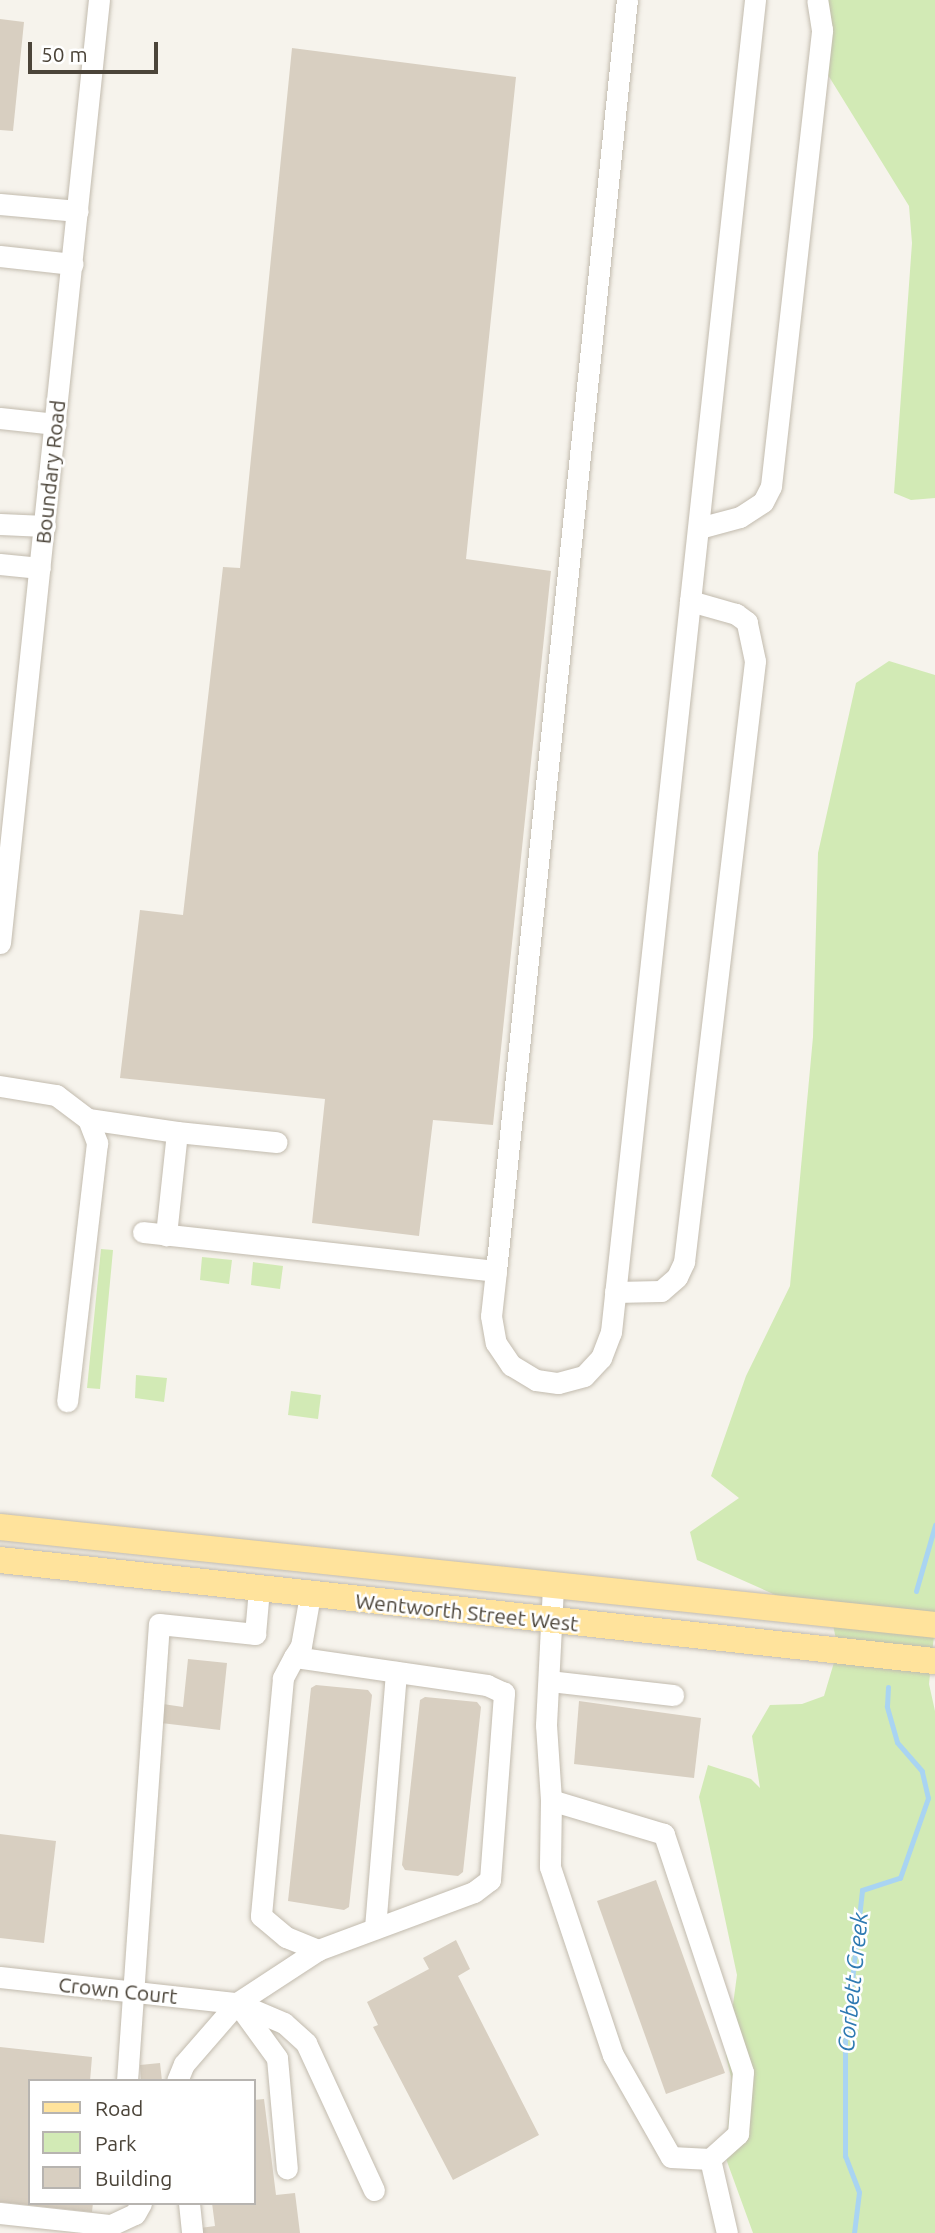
<!DOCTYPE html>
<html>
<head>
<meta charset="utf-8">
<style>
  body { margin:0 }
  #map { position:relative; width:935px; height:2233px; overflow:hidden; background:#f6f3ec; font-family:Ubuntu,sans-serif }
  div>[style] { position:absolute }
  .green>* { inset:0; background:#d2eab5 }
  .stream>* { height:5px; margin:-2.5px; padding:0 2.5px; transform-origin:2.5px; border-radius:2.5px; background:#a9d4f2 }
  .building>* { inset:0; background:#d8cfc1 }
  .roads { filter:drop-shadow(0 0 2px #c2bbae) drop-shadow(0 0 2px #c2bbae) }
  .minor>* { height:21px; margin:-10.5px; padding:0 10.5px; transform-origin:10.5px; border-radius:10.5px; background:#fff }
  .major>* { height:26px; margin:-13px; padding:0 13px; transform-origin:13px; border-radius:13px; background:#ffe39c }
  span { translate:-50% -50%; white-space:nowrap; text-align:center; line-height:1.15; -webkit-text-stroke:5px #fff; paint-order:stroke }
  .street-label { font-size:21px; color:#4b4439 }
  .water-label { font-size:23px; color:#2e7ab2; font-style:italic }
  .legend { position:absolute; left:28px; top:2079px; width:228px; height:126px; box-sizing:border-box; background:#fff; border:2px solid #b7b4b0; margin:0; padding:9px 12px; list-style:none; font-size:21px; color:#4b4439 }
  .legend li { display:flex; align-items:center; gap:14px; height:35px }
  .legend b { width:35px; border:2px solid #b7b4b0 }
  .scale { position:absolute; left:28px; top:42px; width:130px; height:32px; box-sizing:border-box; border:4px solid #4b4439; border-top:0; padding-left:9px; font-size:21px; line-height:24px; white-space:nowrap; color:#4b4439; -webkit-text-stroke:5px #fff; paint-order:stroke }
</style>
</head>
<body>
<div id="map">
  <div class="green">
    <i style="clip-path:polygon(823px 0,935px 0,935px 498px,911px 500px,894px 493px,912px 243px,909px 206px,828px 75px)"></i>
    <i style="clip-path:polygon(889px 661px,935px 675px,935px 1625px,929px 1684px,935px 1711px,935px 2233px,753px 2233px,725px 2156px,732px 2081px,726px 2056px,737px 1975px,699px 1797px,708px 1765px,751px 1779px,760px 1788px,752px 1736px,770px 1705px,802px 1704px,824px 1696px,838px 1649px,832px 1620px,697px 1560px,690px 1532px,739px 1498px,711px 1476px,746px 1376px,790px 1286px,813px 1037px,818px 853px,856px 683px)"></i>
    <i style="clip-path:polygon(101px 1249px,113px 1250px,100px 1389px,87px 1388px)"></i>
    <i style="clip-path:polygon(202px 1257px,232px 1260px,229px 1284px,200px 1280px)"></i>
    <i style="clip-path:polygon(253px 1262px,283px 1266px,280px 1289px,251px 1285px)"></i>
    <i style="clip-path:polygon(136px 1375px,167px 1378px,164px 1402px,135px 1398px)"></i>
    <i style="clip-path:polygon(291px 1391px,321px 1395px,318px 1419px,288px 1415px)"></i>
  </div>
  <div class="stream">
    <i style="left:916px;top:1591px;width:69px;rotate:-73.9deg"></i>
    <i style="left:854px;top:2233px;width:41px;rotate:-83deg"></i>
    <i style="left:859px;top:2192px;width:39px;rotate:-111deg"></i>
    <i style="left:845px;top:2156px;width:114px;rotate:-90deg"></i>
    <i style="left:845px;top:2042px;width:153px;rotate:-83.6deg"></i>
    <i style="left:862px;top:1890px;width:40px;rotate:-18deg"></i>
    <i style="left:900px;top:1878px;width:85px;rotate:-70.7deg"></i>
    <i style="left:928px;top:1798px;width:28px;rotate:-103deg"></i>
    <i style="left:922px;top:1771px;width:38px;rotate:-131deg"></i>
    <i style="left:897px;top:1742px;width:37px;rotate:-106deg"></i>
    <i style="left:887px;top:1706px;width:19px;rotate:-87deg"></i>
  </div>
  <div class="building">
    <i style="clip-path:polygon(0 19px,24px 22px,13px 131px,0 130px)"></i>
    <i style="clip-path:polygon(292px 48px,516px 77px,466px 559px,551px 571px,493px 1125px,433px 1120px,419px 1236px,312px 1223px,325px 1099px,120px 1078px,140px 910px,183px 915px,223px 567px,240px 568px)"></i>
    <i style="clip-path:polygon(188px 1659px,227px 1663px,220px 1730px,161px 1723px,163px 1704px,183px 1707px)"></i>
    <i style="clip-path:polygon(316px 1685px,368px 1690px,372px 1695px,349px 1907px,344px 1910px,288px 1901px,311px 1688px)"></i>
    <i style="clip-path:polygon(425px 1697px,477px 1702px,481px 1707px,463px 1872px,458px 1876px,405px 1870px,402px 1865px,420px 1700px)"></i>
    <i style="clip-path:polygon(579px 1701px,701px 1718px,694px 1778px,574px 1764px)"></i>
    <i style="clip-path:polygon(0 1834px,56px 1841px,44px 1943px,0 1938px)"></i>
    <i style="clip-path:polygon(656px 1880px,725px 2073px,666px 2094px,597px 1901px)"></i>
    <i style="clip-path:polygon(456px 1940px,470px 1969px,458px 1976px,539px 2135px,453px 2180px,373px 2027px,378px 2025px,367px 2002px,429px 1969px,423px 1958px)"></i>
    <i style="clip-path:polygon(0 2047px,92px 2057px,90px 2081px,30px 2081px,30px 2203px,93px 2203px,92px 2212px,0 2202px)"></i>
    <i style="clip-path:polygon(160px 2063px,162px 2081px,141px 2081px,140px 2065px)"></i>
    <i style="clip-path:polygon(264px 2099px,276px 2195px,295px 2193px,300px 2233px,201px 2233px,200px 2228px,215px 2226px,212px 2203px,254px 2203px,254px 2100px)"></i>
  </div>
  <div class="roads">
    <div class="minor">
      <i style="left:0;top:204px;width:78px;rotate:5.1deg"></i>
      <i style="left:0;top:256px;width:73px;rotate:6.3deg"></i>
      <i style="left:0;top:418px;width:56px;rotate:6.1deg"></i>
      <i style="left:0;top:524px;width:45px;rotate:2.5deg"></i>
      <i style="left:699px;top:528px;width:42px;rotate:-15deg"></i>
      <i style="left:740px;top:517px;width:27px;rotate:-33deg"></i>
      <i style="left:763px;top:502px;width:18px;rotate:-63deg"></i>
      <i style="left:771px;top:486px;width:459px;rotate:-83.6deg"></i>
      <i style="left:822px;top:30px;width:30px;rotate:-99deg"></i>
      <i style="left:0;top:564px;width:40px;rotate:5.7deg"></i>
      <i style="left:0;top:943px;width:948px;rotate:-84.01deg"></i>
      <i style="left:0;top:1086px;width:57px;rotate:9.1deg"></i>
      <i style="left:56px;top:1095px;width:40px;rotate:37deg"></i>
      <i style="left:88px;top:1119px;width:26px;rotate:69deg"></i>
      <i style="left:97px;top:1143px;width:260px;rotate:96.6deg"></i>
      <i style="left:88px;top:1119px;width:90px;rotate:8.3deg"></i>
      <i style="left:177px;top:1132px;width:104px;rotate:96.1deg"></i>
      <i style="left:177px;top:1132px;width:100px;rotate:5.8deg"></i>
      <i style="left:143px;top:1232px;width:355px;rotate:6.3deg"></i>
      <i style="left:496px;top:1271px;width:1278px;rotate:-84.12deg"></i>
      <i style="left:496px;top:1271px;width:45px;rotate:96.3deg"></i>
      <i style="left:491px;top:1316px;width:27px;rotate:80deg"></i>
      <i style="left:496px;top:1343px;width:27px;rotate:56deg"></i>
      <i style="left:511px;top:1365px;width:29px;rotate:31deg"></i>
      <i style="left:536px;top:1380px;width:22px;rotate:8deg"></i>
      <i style="left:558px;top:1383px;width:27px;rotate:-15deg"></i>
      <i style="left:584px;top:1376px;width:25px;rotate:-47deg"></i>
      <i style="left:601px;top:1358px;width:28px;rotate:-69deg"></i>
      <i style="left:611px;top:1332px;width:1340px;rotate:-83.83deg"></i>
      <i style="left:615px;top:1292px;width:46px;rotate:-1.2deg"></i>
      <i style="left:661px;top:1291px;width:21px;rotate:-41deg"></i>
      <i style="left:677px;top:1277px;width:17px;rotate:-65deg"></i>
      <i style="left:684px;top:1262px;width:605px;rotate:-83.26deg"></i>
      <i style="left:755px;top:661px;width:40px;rotate:-102deg"></i>
      <i style="left:747px;top:622px;width:14px;rotate:-144deg"></i>
      <i style="left:736px;top:614px;width:48px;rotate:-164.2deg"></i>
      <i style="left:294px;top:1657px;width:13px;rotate:-58deg"></i>
      <i style="left:301px;top:1646px;width:52px;rotate:-80deg"></i>
      <i style="left:550px;top:1681px;width:124px;rotate:6.5deg"></i>
      <i style="left:551px;top:1800px;width:67px;rotate:90.9deg"></i>
      <i style="left:550px;top:1867px;width:198px;rotate:71.5deg"></i>
      <i style="left:613px;top:2055px;width:117px;rotate:60.4deg"></i>
      <i style="left:671px;top:2157px;width:39px;rotate:3deg"></i>
      <i style="left:710px;top:2159px;width:38px;rotate:-42deg"></i>
      <i style="left:738px;top:2134px;width:62px;rotate:-85.4deg"></i>
      <i style="left:743px;top:2072px;width:251px;rotate:-108.4deg"></i>
      <i style="left:664px;top:1834px;width:118px;rotate:-163.3deg"></i>
      <i style="left:551px;top:1800px;width:75px;rotate:-93.8deg"></i>
      <i style="left:546px;top:1725px;width:140px;rotate:-87.1deg"></i>
      <i style="left:375px;top:1928px;width:257px;rotate:-85.3deg"></i>
      <i style="left:0;top:1977px;width:238px;rotate:6.3deg"></i>
      <i style="left:237px;top:2003px;width:51px;rotate:23.1deg"></i>
      <i style="left:284px;top:2023px;width:30px;rotate:42deg"></i>
      <i style="left:306px;top:2043px;width:162px;rotate:65.2deg"></i>
      <i style="left:240px;top:2007px;width:63px;rotate:54deg"></i>
      <i style="left:277px;top:2058px;width:111px;rotate:84.9deg"></i>
      <i style="left:127px;top:2081px;width:458px;rotate:-86deg"></i>
      <i style="left:159px;top:1624px;width:97px;rotate:5.9deg"></i>
      <i style="left:255px;top:1634px;width:45px;rotate:-84.9deg"></i>
      <i style="left:177px;top:2081px;width:18px;rotate:-68deg"></i>
      <i style="left:184px;top:2064px;width:81px;rotate:-49deg"></i>
      <i style="left:237px;top:2003px;width:97px;rotate:-33.2deg"></i>
      <i style="left:318px;top:1950px;width:166px;rotate:-20.4deg"></i>
      <i style="left:474px;top:1892px;width:20px;rotate:-37deg"></i>
      <i style="left:490px;top:1880px;width:188px;rotate:-85.7deg"></i>
      <i style="left:504px;top:1693px;width:19px;rotate:-155deg"></i>
      <i style="left:487px;top:1685px;width:195px;rotate:-171.7deg"></i>
      <i style="left:294px;top:1657px;width:24px;rotate:118deg"></i>
      <i style="left:283px;top:1678px;width:239px;rotate:95.3deg"></i>
      <i style="left:261px;top:1916px;width:33px;rotate:40deg"></i>
      <i style="left:286px;top:1937px;width:35px;rotate:22deg"></i>
      <i style="left:710px;top:2159px;width:76px;rotate:77.1deg"></i>
      <i style="left:189px;top:2203px;width:30px;rotate:84deg"></i>
      <i style="left:0;top:2213px;width:112px;rotate:6.2deg"></i>
      <i style="left:111px;top:2225px;width:26px;rotate:-25deg"></i>
      <i style="left:135px;top:2214px;width:13px;rotate:-61deg"></i>
    </div>
    <div class="major">
      <i style="left:0;top:1527px;width:940px;rotate:5.98deg"></i>
      <i style="left:0;top:1560px;width:940px;rotate:6.17deg"></i>
    </div>
  </div>
  <div class="street-label">
    <span style="left:50px;top:472px;rotate:-84deg">Boundary Road</span>
    <span style="left:467px;top:1612px;rotate:6deg">Wentworth Street West</span>
    <span style="left:118px;top:1990px;rotate:6deg">Crown Court</span>
  </div>
  <div class="water-label">
    <span style="left:853px;top:1982px;rotate:-84deg">Corbett Creek</span>
  </div>
  <ul class="legend">
  <li><b style="height:9px;background:#ffe39c"></b>Road</li>
  <li><b style="height:19px;background:#d2eab5"></b>Park</li>
  <li><b style="height:19px;background:#d8cfc1"></b>Building</li>
  </ul>
  <div class="scale">50 m</div>
</div>
</body>
</html>
